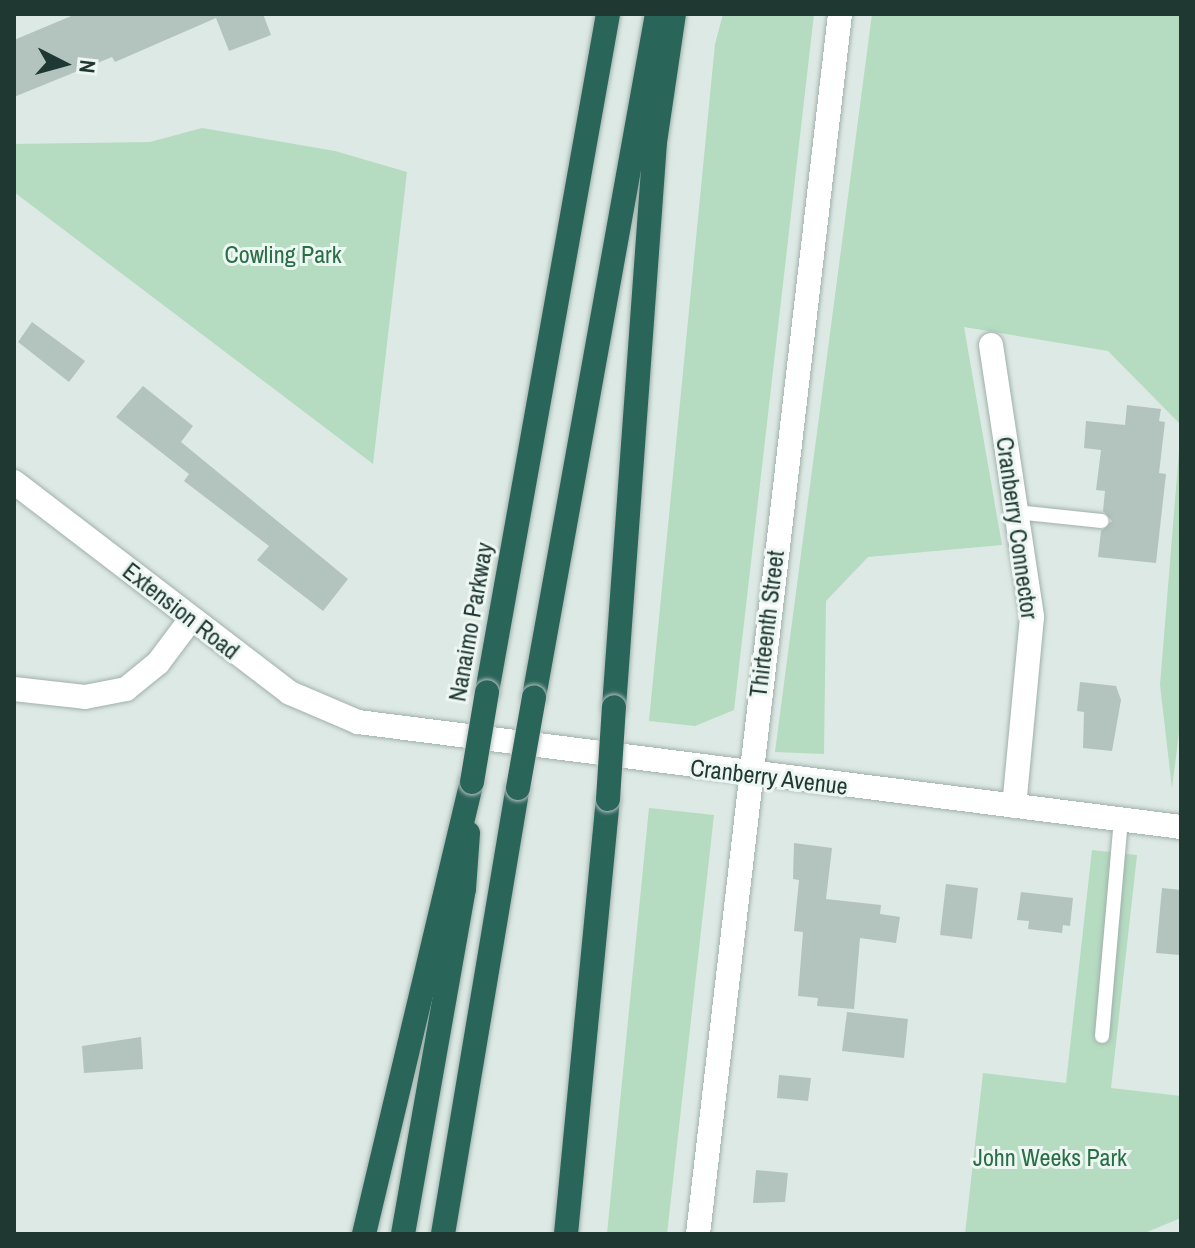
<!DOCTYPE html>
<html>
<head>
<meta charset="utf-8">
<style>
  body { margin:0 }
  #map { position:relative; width:1195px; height:1248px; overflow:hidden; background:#dde9e4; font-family:"Archivo Narrow",sans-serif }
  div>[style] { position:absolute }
  .green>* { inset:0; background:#b5dbc0 }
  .building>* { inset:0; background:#b2c4bd }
  .roads { filter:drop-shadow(0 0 2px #a0b0ab) drop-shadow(0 0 2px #a0b0ab) }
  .service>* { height:14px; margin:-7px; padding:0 7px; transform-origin:7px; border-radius:7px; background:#fff }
  .minor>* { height:24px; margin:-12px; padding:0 12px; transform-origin:12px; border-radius:12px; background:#fff }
  .tertiary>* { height:24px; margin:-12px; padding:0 12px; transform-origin:12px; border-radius:12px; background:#fff }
  .motorway>* { height:24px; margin:-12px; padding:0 12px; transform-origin:12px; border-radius:12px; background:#2a655a }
  .bridges { filter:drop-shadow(0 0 2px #bcc3c2) drop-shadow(0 0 2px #bcc3c2) }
  .motorway-bridge>* { height:24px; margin:-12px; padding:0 12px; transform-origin:12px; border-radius:12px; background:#2a655a }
  span { translate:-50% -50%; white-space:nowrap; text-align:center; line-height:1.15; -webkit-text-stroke:6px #edf6f2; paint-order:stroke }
  .park-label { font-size:24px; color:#296f45 }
  .street-label { font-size:24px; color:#1f3832 }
  .frame { position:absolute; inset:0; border:16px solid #1f3832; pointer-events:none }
  .north { position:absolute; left:24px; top:24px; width:80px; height:80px; -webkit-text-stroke:6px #edf6f2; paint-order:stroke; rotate:96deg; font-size:22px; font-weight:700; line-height:32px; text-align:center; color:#1f3832 }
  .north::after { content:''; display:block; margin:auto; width:28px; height:36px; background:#1f3832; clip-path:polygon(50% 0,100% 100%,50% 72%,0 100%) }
</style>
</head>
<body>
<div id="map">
  <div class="green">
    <i style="clip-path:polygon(723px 14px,814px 14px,734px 710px,695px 726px,649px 721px,715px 44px)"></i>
    <i style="clip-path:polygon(872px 14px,1181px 14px,1181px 425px,1108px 351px,964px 327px,1002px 545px,868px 557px,826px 601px,824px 754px,775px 752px)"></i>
    <i style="clip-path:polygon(202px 128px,335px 151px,407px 172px,373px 464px,14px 192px,14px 144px,150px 142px)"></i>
    <i style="clip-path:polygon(1181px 427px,1181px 717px,1172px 788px,1160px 685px)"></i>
    <i style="clip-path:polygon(649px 808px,714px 815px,667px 1234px,607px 1234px)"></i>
    <i style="clip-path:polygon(1092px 850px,1137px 855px,1111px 1088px,1181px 1096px,1181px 1218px,1142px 1234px,965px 1234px,983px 1073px,1066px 1083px)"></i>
  </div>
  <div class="building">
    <i style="clip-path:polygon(76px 14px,263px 14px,271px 35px,229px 51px,216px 18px,115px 62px,112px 57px,14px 97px,14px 40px)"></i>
    <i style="clip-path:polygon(32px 322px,85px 361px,69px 382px,18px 342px)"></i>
    <i style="clip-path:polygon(143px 386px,193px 426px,181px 442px,348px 579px,323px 611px,257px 560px,269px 546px,184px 481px,189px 474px,116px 417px)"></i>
    <i style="clip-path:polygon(1127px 405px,1161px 409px,1159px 421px,1165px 422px,1159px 473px,1166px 474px,1156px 563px,1098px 557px,1101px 531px,1112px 521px,1103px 511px,1105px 491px,1096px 490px,1101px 450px,1084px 448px,1086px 421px,1125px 425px)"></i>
    <i style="clip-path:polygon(1080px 682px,1116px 686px,1121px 700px,1112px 751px,1083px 748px,1084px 712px,1077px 711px)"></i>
    <i style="clip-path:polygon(794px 843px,832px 848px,826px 899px,881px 905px,880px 914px,900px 917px,896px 943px,860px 938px,854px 1009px,817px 1006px,818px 998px,798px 996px,803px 932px,794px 931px,799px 880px,793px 879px)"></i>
    <i style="clip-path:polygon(946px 884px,978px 888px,972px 939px,940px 935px)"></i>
    <i style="clip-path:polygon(1162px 888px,1181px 890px,1180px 955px,1156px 953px)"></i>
    <i style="clip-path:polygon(1021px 892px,1073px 898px,1070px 926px,1063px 925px,1062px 933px,1028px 929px,1029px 921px,1017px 920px)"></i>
    <i style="clip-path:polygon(847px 1012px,908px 1019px,904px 1058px,842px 1051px)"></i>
    <i style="clip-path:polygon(141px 1037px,143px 1069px,84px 1073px,82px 1046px)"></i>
    <i style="clip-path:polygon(779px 1075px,811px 1078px,808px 1101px,777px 1098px)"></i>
    <i style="clip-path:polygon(756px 1170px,788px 1173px,785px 1202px,753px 1203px)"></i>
  </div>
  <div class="roads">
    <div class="service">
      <i style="left:1016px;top:512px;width:86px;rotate:6deg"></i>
      <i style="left:1102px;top:1036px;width:218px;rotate:-85deg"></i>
    </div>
    <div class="minor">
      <i style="left:991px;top:345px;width:275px;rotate:81.4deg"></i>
      <i style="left:1032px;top:617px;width:190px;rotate:95.4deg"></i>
      <i style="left:14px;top:689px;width:71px;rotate:6.4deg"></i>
      <i style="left:85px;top:697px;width:42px;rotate:-11deg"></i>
      <i style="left:126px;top:689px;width:41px;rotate:-39.1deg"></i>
      <i style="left:158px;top:663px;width:55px;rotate:-53.1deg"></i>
      <i style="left:698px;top:1234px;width:1228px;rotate:-83.36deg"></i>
    </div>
    <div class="tertiary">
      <i style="left:14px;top:482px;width:347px;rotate:37.4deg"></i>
      <i style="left:290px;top:693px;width:74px;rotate:23.1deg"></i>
      <i style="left:358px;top:722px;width:830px;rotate:7.27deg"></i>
    </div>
    <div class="motorway">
      <i style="left:487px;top:692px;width:689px;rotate:-79.88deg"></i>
      <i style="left:534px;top:697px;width:694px;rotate:-79.79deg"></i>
      <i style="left:614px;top:707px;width:566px;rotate:-85.85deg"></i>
      <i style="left:655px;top:142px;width:129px;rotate:-81.6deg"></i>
      <i style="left:364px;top:1234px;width:465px;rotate:-76.6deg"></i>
      <i style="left:403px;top:1234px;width:350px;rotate:-80deg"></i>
      <i style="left:464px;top:889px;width:56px;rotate:-85.9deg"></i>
      <i style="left:443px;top:1234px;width:452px;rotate:-80.5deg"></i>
      <i style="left:566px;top:1234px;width:437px;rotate:-84.5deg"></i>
    </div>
  </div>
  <div class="bridges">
    <div class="motorway-bridge">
      <i style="left:472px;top:782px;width:91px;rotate:-80.5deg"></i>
      <i style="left:518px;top:788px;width:92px;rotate:-80deg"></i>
      <i style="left:608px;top:799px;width:92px;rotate:-86.3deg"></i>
    </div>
  </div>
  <div class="park-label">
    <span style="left:283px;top:255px">Cowling Park</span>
    <span style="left:1050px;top:1158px">John Weeks Park</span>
  </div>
  <div class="street-label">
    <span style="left:1017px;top:528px;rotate:82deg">Cranberry Connector</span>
    <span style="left:181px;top:611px;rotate:38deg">Extension Road</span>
    <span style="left:471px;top:622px;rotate:-80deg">Nanaimo Parkway</span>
    <span style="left:767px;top:624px;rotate:-83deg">Thirteenth Street</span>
    <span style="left:769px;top:777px;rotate:7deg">Cranberry Avenue</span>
  </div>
  <div class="frame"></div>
  <div class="north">N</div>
</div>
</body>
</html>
